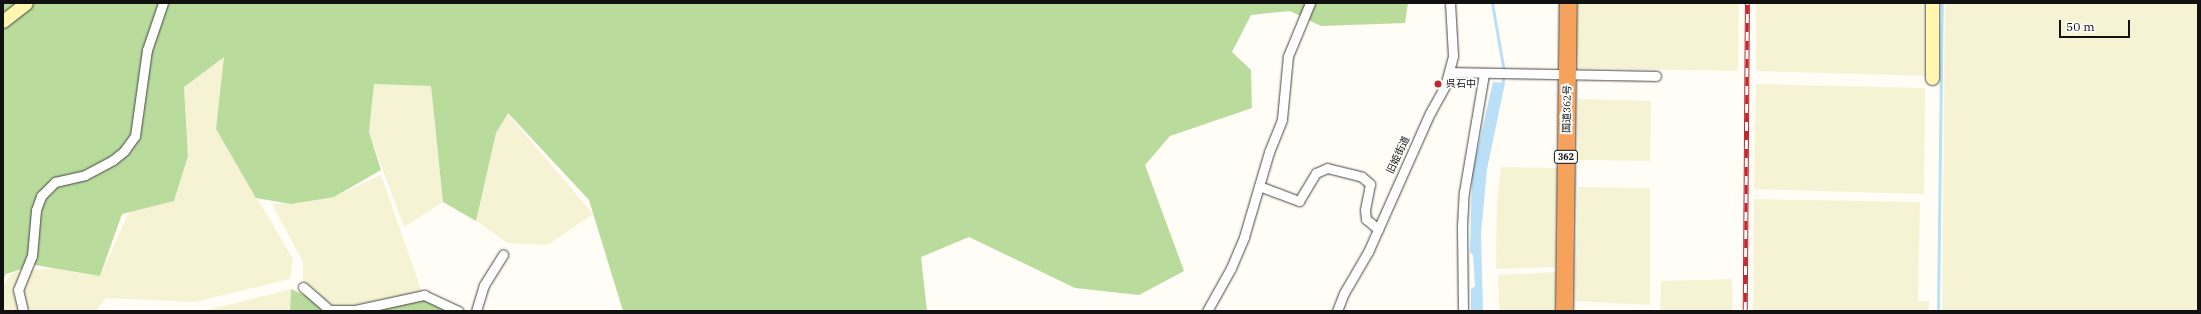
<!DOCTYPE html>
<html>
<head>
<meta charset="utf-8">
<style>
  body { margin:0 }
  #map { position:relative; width:2201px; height:314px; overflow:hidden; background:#fffdf5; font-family:"IBM Plex Serif","Noto Sans JP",serif }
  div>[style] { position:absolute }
  .farmland>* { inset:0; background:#f6f3d4 }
  .forest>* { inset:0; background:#b9dc9c }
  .water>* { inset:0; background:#b9e0f7 }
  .stream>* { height:3px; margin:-1.5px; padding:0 1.5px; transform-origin:1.5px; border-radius:1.5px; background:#b9e0f7 }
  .roads { filter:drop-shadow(0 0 1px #444) drop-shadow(0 0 1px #444) }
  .street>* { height:9px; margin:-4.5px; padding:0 4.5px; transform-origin:4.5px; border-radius:4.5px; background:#fff }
  .secondary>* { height:13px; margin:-6.5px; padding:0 6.5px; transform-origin:6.5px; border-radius:6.5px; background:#fff6b0 }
  .highway>* { height:17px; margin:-8.5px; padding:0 8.5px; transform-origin:8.5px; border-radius:8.5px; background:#f5a25d }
  .rail>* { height:4.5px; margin-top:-2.25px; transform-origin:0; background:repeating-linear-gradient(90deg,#fff 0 9px,#c4262e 0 18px); box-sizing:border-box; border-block:1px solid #c4262e }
  .dots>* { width:11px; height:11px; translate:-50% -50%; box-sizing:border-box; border:2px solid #fff; border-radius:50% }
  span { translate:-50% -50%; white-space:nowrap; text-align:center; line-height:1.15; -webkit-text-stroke:4px #fff; paint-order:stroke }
  .shield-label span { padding:1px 3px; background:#fff; border:1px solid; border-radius:3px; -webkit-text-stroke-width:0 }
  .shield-label { font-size:9px; color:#111; font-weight:700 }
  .poi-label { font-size:10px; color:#111 }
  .left { translate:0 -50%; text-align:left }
  .street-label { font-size:10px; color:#111 }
  .frame { position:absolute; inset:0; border:4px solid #111; pointer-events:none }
  .scale { position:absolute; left:2059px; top:20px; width:71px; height:18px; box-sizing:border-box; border:2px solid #111; border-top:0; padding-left:5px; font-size:12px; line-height:14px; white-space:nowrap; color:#111; -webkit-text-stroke:3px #fff; paint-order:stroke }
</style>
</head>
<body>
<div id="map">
  <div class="farmland">
    <i style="clip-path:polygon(1573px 3px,1739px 3px,1738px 71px,1572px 68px)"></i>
    <i style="clip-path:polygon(1756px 3px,1934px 3px,1932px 76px,1756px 71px)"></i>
    <i style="clip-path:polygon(1945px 3px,2198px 3px,2198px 311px,1942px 311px)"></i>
    <i style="clip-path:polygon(232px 48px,216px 129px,293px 259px,290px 279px,194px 302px,106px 298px,96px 311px,3px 311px,3px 285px,14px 272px,53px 268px,100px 276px,129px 212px,174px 201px,188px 156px,184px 87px)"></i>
    <i style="clip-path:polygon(374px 84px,431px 86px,443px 202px,404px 227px,369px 132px)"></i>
    <i style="clip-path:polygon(1756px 84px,1925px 88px,1924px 194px,1754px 189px)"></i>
    <i style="clip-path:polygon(1578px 99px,1651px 101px,1650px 161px,1578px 160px)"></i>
    <i style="clip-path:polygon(507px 113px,593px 214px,548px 245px,508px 243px,476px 221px,496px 133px)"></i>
    <i style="clip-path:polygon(1501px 167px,1561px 168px,1555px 267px,1496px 269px,1497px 200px)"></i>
    <i style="clip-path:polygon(381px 175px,422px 292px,374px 307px,329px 310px,303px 287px,303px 262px,272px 204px,297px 203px,338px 195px)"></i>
    <i style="clip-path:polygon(1578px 187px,1650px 188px,1650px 305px,1575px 301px)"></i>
    <i style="clip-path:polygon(1754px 199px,1920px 202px,1918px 301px,1929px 301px,1929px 311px,1753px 311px)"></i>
    <i style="clip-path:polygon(1557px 272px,1557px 311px,1499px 311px,1498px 275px)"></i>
    <i style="clip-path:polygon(1732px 279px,1732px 311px,1660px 311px,1661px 281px)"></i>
    <i style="clip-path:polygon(291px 289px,290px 311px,203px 311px)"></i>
  </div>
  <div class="forest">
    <i style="clip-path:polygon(3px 3px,1408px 3px,1405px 23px,1321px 26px,1290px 11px,1251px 15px,1232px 52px,1251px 70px,1252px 108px,1170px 136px,1145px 165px,1184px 271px,1139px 295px,1075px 288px,969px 237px,921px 257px,927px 311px,623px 311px,589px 200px,508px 113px,496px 133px,476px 221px,443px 202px,431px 86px,374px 84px,369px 132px,381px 170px,334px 197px,291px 204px,256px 198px,216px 129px,224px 57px,184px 87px,188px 156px,174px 201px,122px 214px,100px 276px,35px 265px,6px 274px,3px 279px)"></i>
    <i style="clip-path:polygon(291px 289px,335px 310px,424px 295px,456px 311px,290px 311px)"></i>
  </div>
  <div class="water">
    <i style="clip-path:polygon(1493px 82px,1505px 83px,1487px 169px,1481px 234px,1483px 311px,1471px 311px,1471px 289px,1475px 286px,1473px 255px,1470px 252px,1472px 174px)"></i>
  </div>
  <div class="stream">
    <i style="left:1492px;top:3px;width:70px;rotate:80.1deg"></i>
    <i style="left:1504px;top:72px;width:14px;rotate:98deg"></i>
    <i style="left:1938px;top:311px;width:308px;rotate:-89.3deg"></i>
  </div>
  <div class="roads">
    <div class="street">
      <i style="left:1450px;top:72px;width:206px;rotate:1.1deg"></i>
      <i style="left:1259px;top:186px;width:43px;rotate:20.6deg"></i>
      <i style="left:1299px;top:201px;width:33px;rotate:-59deg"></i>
      <i style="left:1316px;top:173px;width:12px;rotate:-24deg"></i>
      <i style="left:1327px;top:168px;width:36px;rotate:14deg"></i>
      <i style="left:1362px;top:177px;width:11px;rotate:41deg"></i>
      <i style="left:1370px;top:184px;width:26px;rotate:101deg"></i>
      <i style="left:1365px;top:210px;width:9px;rotate:84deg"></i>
      <i style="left:1366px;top:219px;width:16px;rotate:40deg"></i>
      <i style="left:303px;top:287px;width:35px;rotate:41deg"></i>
      <i style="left:329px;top:310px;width:26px"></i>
      <i style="left:355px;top:310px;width:71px;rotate:-12.3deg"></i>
      <i style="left:424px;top:295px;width:38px;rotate:25deg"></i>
      <i style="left:23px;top:311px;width:22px;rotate:-103deg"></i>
      <i style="left:18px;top:290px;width:37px;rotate:-68deg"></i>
      <i style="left:32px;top:256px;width:46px;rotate:-85deg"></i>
      <i style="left:36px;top:210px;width:15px;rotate:-70deg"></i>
      <i style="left:41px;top:196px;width:20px;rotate:-45deg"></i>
      <i style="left:55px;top:182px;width:31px;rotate:-13deg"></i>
      <i style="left:85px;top:175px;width:32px;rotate:-28deg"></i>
      <i style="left:113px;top:160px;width:14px;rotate:-39deg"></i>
      <i style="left:124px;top:151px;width:19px;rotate:-54deg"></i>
      <i style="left:135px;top:136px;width:87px;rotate:-82.1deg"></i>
      <i style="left:147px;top:50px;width:50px;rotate:-71.2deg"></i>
      <i style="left:476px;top:311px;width:27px;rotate:-73deg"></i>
      <i style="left:484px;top:285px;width:36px;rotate:-58deg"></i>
      <i style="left:1207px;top:311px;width:49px;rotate:-60.8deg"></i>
      <i style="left:1231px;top:268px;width:34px;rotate:-67deg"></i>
      <i style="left:1244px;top:237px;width:89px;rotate:-73.6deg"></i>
      <i style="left:1269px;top:152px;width:35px;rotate:-68deg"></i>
      <i style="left:1282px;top:119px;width:63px;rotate:-84.6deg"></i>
      <i style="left:1288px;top:56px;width:57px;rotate:-67.5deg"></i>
      <i style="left:1337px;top:311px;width:19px;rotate:-69deg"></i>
      <i style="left:1344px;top:293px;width:48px;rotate:-59.7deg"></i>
      <i style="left:1368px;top:252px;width:152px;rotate:-66deg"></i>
      <i style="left:1430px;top:113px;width:31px;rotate:-61deg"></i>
      <i style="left:1445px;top:86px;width:31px;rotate:-75deg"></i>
      <i style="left:1453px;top:56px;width:53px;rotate:-93.2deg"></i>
      <i style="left:1463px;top:311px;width:85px;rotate:-90.7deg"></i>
      <i style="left:1462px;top:226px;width:34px;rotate:-87deg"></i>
      <i style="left:1464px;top:192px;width:120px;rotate:-80.4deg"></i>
    </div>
    <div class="secondary">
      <i style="left:3px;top:21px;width:29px;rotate:-38deg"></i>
      <i style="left:1932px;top:78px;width:75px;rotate:-90deg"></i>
    </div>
    <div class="highway">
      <i style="left:1564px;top:311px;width:308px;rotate:-89.3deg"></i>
    </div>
  </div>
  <div class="rail">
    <i style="left:1745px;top:311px;width:308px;rotate:-89.6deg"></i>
  </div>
  <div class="dots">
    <i style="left:1438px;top:84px;background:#c4262e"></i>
  </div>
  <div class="shield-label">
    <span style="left:1566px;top:157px">362</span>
  </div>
  <div class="poi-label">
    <span class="left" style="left:1446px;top:84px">呉石中</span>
  </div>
  <div class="street-label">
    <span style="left:1567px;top:109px;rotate:-89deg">国道362号</span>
    <span style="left:1398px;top:155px;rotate:-65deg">旧姫街道</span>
  </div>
  <div class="frame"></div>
  <div class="scale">50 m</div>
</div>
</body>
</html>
